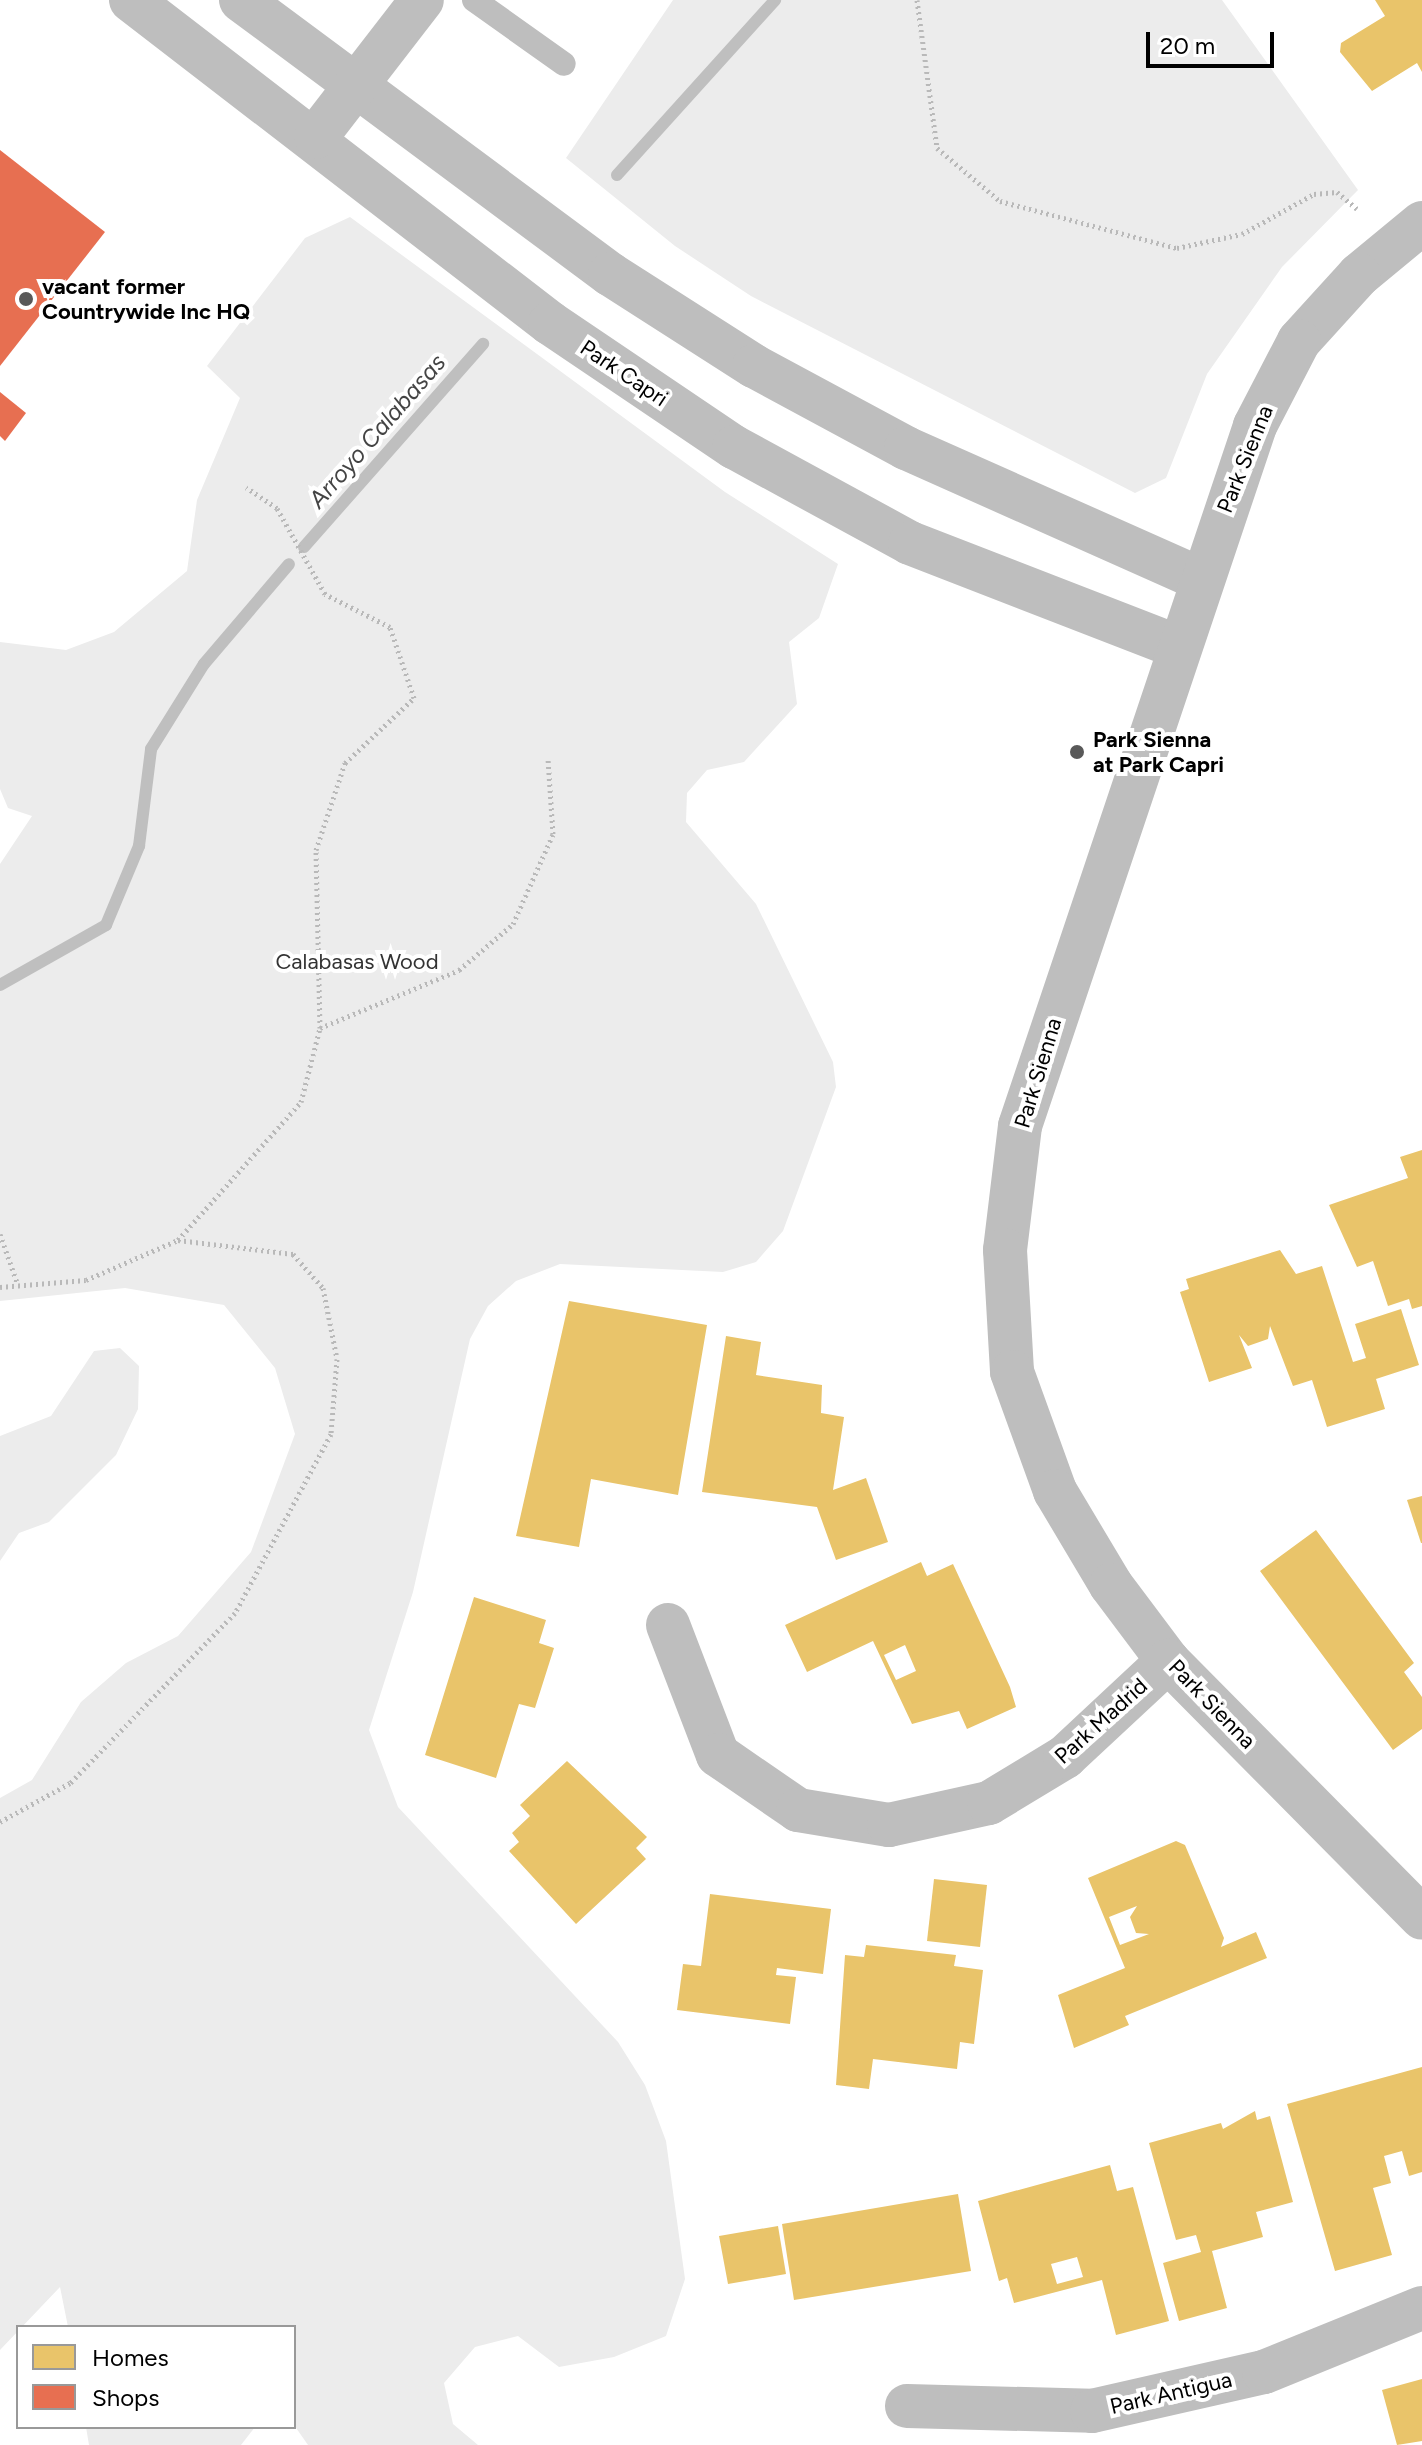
<!DOCTYPE html>
<html>
<head>
<meta charset="utf-8">
<style>
  body { margin:0 }
  #map { position:relative; width:1422px; height:2445px; overflow:hidden; background:#fff; font-family:Figtree,sans-serif }
  div>[style] { position:absolute }
  .green>* { inset:0; background:#ececec }
  .homes>* { inset:0; background:#e9c46a }
  .shops>* { inset:0; background:#e76f51 }
  .stream>* { height:12px; margin:-6px; padding:0 6px; transform-origin:6px; border-radius:6px; background:#bfbfbf }
  .path>* { height:5px; margin-top:-2.5px; transform-origin:0; background:repeating-linear-gradient(90deg,#b9b9b9 0 2px,transparent 0 6px) }
  .lane>* { height:24px; margin:-12px; padding:0 12px; transform-origin:12px; border-radius:12px; background:#bebebe }
  .street>* { height:44px; margin:-22px; padding:0 22px; transform-origin:22px; border-radius:22px; background:#bebebe }
  .dots>* { width:22px; height:22px; translate:-50% -50%; box-sizing:border-box; border:4px solid #fff; border-radius:50% }
  span { translate:-50% -50%; white-space:nowrap; text-align:center; line-height:1.15; -webkit-text-stroke:8px #fff; paint-order:stroke }
  .poi-label { font-size:22px; color:#000; font-weight:700 }
  .left { translate:0 -50%; text-align:left }
  .street-label { font-size:22px; color:#000 }
  .park-label { font-size:22px; color:#333 }
  .water-label { font-size:24px; color:#444; font-style:italic }
  .legend { position:absolute; left:16px; top:2325px; width:280px; height:104px; box-sizing:border-box; background:#fff; border:2px solid #999; margin:0; padding:10px 14px; list-style:none; font-size:24px; color:#000 }
  .legend li { display:flex; align-items:center; gap:16px; height:40px }
  .legend b { width:40px; border:2px solid #999 }
  .scale { position:absolute; left:1146px; top:32px; width:128px; height:36px; box-sizing:border-box; border:4px solid #000; border-top:0; padding-left:10px; font-size:24px; line-height:28px; white-space:nowrap; color:#000; -webkit-text-stroke:6px #fff; paint-order:stroke }
</style>
</head>
<body>
<div id="map">
  <div class="green">
    <i style="clip-path:polygon(673px 0,1222px 0,1358px 190px,1282px 267px,1207px 374px,1166px 478px,1135px 493px,751px 296px,675px 246px,566px 158px)"></i>
    <i style="clip-path:polygon(350px 217px,725px 492px,838px 564px,819px 618px,789px 642px,797px 704px,744px 762px,707px 770px,687px 793px,686px 822px,756px 904px,833px 1062px,836px 1087px,783px 1231px,756px 1262px,723px 1272px,560px 1264px,516px 1281px,488px 1306px,470px 1339px,413px 1592px,369px 1730px,398px 1807px,618px 2042px,645px 2085px,666px 2141px,685px 2279px,666px 2336px,614px 2357px,559px 2367px,518px 2336px,475px 2347px,444px 2383px,453px 2424px,478px 2445px,308px 2445px,294px 2425px,294px 2327px,68px 2327px,60px 2287px,0 2350px,0 1798px,32px 1780px,81px 1702px,126px 1663px,178px 1636px,251px 1552px,295px 1434px,275px 1368px,224px 1305px,125px 1288px,0 1301px,0 864px,32px 816px,8px 808px,0 789px,0 642px,66px 650px,114px 632px,187px 571px,197px 500px,240px 398px,207px 366px,305px 238px)"></i>
    <i style="clip-path:polygon(120px 1348px,139px 1366px,138px 1409px,116px 1455px,49px 1522px,19px 1533px,0 1561px,0 1436px,51px 1416px,94px 1351px)"></i>
    <i style="clip-path:polygon(86px 2427px,255px 2427px,241px 2445px,89px 2445px)"></i>
  </div>
  <div class="homes">
    <i style="clip-path:polygon(1375px 0,1422px 0,1422px 72px,1417px 63px,1372px 91px,1340px 52px,1341px 43px,1385px 16px)"></i>
    <i style="clip-path:polygon(1422px 1150px,1422px 1306px,1412px 1309px,1409px 1299px,1388px 1306px,1373px 1261px,1357px 1267px,1329px 1205px,1408px 1178px,1400px 1157px)"></i>
    <i style="clip-path:polygon(1280px 1250px,1296px 1274px,1322px 1266px,1353px 1362px,1366px 1358px,1355px 1324px,1401px 1309px,1419px 1365px,1376px 1379px,1385px 1409px,1327px 1427px,1312px 1380px,1293px 1386px,1270px 1326px,1268px 1339px,1248px 1346px,1239px 1335px,1252px 1368px,1209px 1382px,1180px 1292px,1189px 1289px,1186px 1279px)"></i>
    <i style="clip-path:polygon(569px 1301px,707px 1325px,678px 1495px,591px 1479px,579px 1547px,516px 1536px)"></i>
    <i style="clip-path:polygon(726px 1336px,761px 1342px,756px 1375px,822px 1385px,821px 1413px,844px 1417px,833px 1490px,866px 1478px,888px 1542px,836px 1560px,817px 1507px,702px 1492px)"></i>
    <i style="clip-path:polygon(1422px 1496px,1422px 1543px,1421px 1543px,1407px 1500px)"></i>
    <i style="clip-path:polygon(1316px 1530px,1414px 1663px,1404px 1672px,1422px 1697px,1422px 1729px,1393px 1750px,1260px 1571px)"></i>
    <i style="clip-path:polygon(evenodd,921px 1562px,927px 1576px,953px 1564px,1010px 1687px,1016px 1707px,967px 1729px,959px 1711px,912px 1724px,873px 1641px,807px 1672px,785px 1625px,921px 1562px,905px 1645px,916px 1671px,896px 1680px,884px 1655px,905px 1645px)"></i>
    <i style="clip-path:polygon(474px 1597px,546px 1620px,539px 1643px,554px 1648px,535px 1708px,519px 1704px,496px 1778px,425px 1755px)"></i>
    <i style="clip-path:polygon(567px 1761px,647px 1837px,636px 1848px,646px 1859px,576px 1924px,509px 1851px,519px 1842px,512px 1833px,530px 1816px,520px 1805px)"></i>
    <i style="clip-path:polygon(evenodd,1176px 1841px,1185px 1845px,1224px 1938px,1221px 1947px,1256px 1932px,1267px 1958px,1125px 2016px,1129px 2025px,1074px 2048px,1058px 1995px,1125px 1968px,1088px 1878px,1176px 1841px,1137px 1906px,1130px 1917px,1136px 1933px,1149px 1934px,1120px 1945px,1109px 1917px,1137px 1906px)"></i>
    <i style="clip-path:polygon(934px 1879px,987px 1885px,980px 1947px,927px 1941px)"></i>
    <i style="clip-path:polygon(710px 1894px,831px 1909px,823px 1974px,777px 1968px,776px 1975px,796px 1977px,790px 2024px,677px 2010px,683px 1964px,701px 1966px)"></i>
    <i style="clip-path:polygon(866px 1945px,956px 1955px,954px 1966px,983px 1970px,974px 2044px,960px 2042px,957px 2069px,873px 2059px,869px 2089px,836px 2085px,845px 1955px,864px 1957px)"></i>
    <i style="clip-path:polygon(1422px 2067px,1422px 2172px,1409px 2176px,1402px 2151px,1384px 2156px,1391px 2183px,1373px 2188px,1392px 2255px,1335px 2271px,1287px 2104px)"></i>
    <i style="clip-path:polygon(1255px 2111px,1257px 2120px,1270px 2116px,1293px 2202px,1256px 2212px,1263px 2237px,1212px 2251px,1227px 2308px,1179px 2321px,1163px 2263px,1201px 2252px,1196px 2235px,1176px 2240px,1149px 2143px,1221px 2123px,1223px 2129px)"></i>
    <i style="clip-path:polygon(evenodd,1110px 2165px,1117px 2191px,1133px 2187px,1169px 2321px,1116px 2335px,1102px 2280px,1014px 2303px,1007px 2278px,999px 2281px,978px 2201px,1110px 2165px,1077px 2257px,1083px 2277px,1057px 2284px,1051px 2264px,1077px 2257px)"></i>
    <i style="clip-path:polygon(958px 2194px,971px 2271px,794px 2300px,782px 2224px)"></i>
    <i style="clip-path:polygon(778px 2226px,786px 2274px,728px 2284px,719px 2236px)"></i>
    <i style="clip-path:polygon(1422px 2379px,1422px 2441px,1397px 2445px,1382px 2390px)"></i>
  </div>
  <div class="shops">
    <i style="clip-path:polygon(0 150px,105px 232px,0 366px)"></i>
    <i style="clip-path:polygon(0 392px,26px 413px,5px 441px,0 436px)"></i>
  </div>
  <div class="stream">
    <i style="left:617px;top:175px;width:236px;rotate:-47.9deg"></i>
    <i style="left:304px;top:547px;width:271px;rotate:-48.6deg"></i>
    <i style="left:0;top:985px;width:122px;rotate:-29.5deg"></i>
    <i style="left:106px;top:925px;width:86px;rotate:-67.3deg"></i>
    <i style="left:139px;top:846px;width:98px;rotate:-82.9deg"></i>
    <i style="left:151px;top:749px;width:100px;rotate:-58.1deg"></i>
    <i style="left:204px;top:664px;width:131px;rotate:-49.6deg"></i>
  </div>
  <div class="path">
    <i style="left:917px;top:0;width:149px;rotate:82.3deg"></i>
    <i style="left:937px;top:148px;width:82px;rotate:40.1deg"></i>
    <i style="left:1000px;top:201px;width:183px;rotate:14.9deg"></i>
    <i style="left:1177px;top:248px;width:66px;rotate:-12.2deg"></i>
    <i style="left:1242px;top:234px;width:82px;rotate:-29.1deg"></i>
    <i style="left:1314px;top:194px;width:23px;rotate:-5deg"></i>
    <i style="left:1337px;top:192px;width:26px;rotate:40deg"></i>
    <i style="left:320px;top:1028px;width:151px;rotate:-22.6deg"></i>
    <i style="left:459px;top:970px;width:71px;rotate:-40.4deg"></i>
    <i style="left:513px;top:924px;width:98px;rotate:-66deg"></i>
    <i style="left:553px;top:834px;width:75px;rotate:-93.8deg"></i>
    <i style="left:0;top:1234px;width:54px;rotate:70.6deg"></i>
    <i style="left:178px;top:1240px;width:185px;rotate:-48.3deg"></i>
    <i style="left:301px;top:1102px;width:76px;rotate:-75.6deg"></i>
    <i style="left:320px;top:1028px;width:178px;rotate:-91.3deg"></i>
    <i style="left:316px;top:850px;width:92px;rotate:-71.6deg"></i>
    <i style="left:345px;top:763px;width:95px;rotate:-43.3deg"></i>
    <i style="left:414px;top:698px;width:75px;rotate:-108.7deg"></i>
    <i style="left:390px;top:627px;width:73px;rotate:-153.1deg"></i>
    <i style="left:325px;top:594px;width:98px;rotate:-119.2deg"></i>
    <i style="left:277px;top:508px;width:37px;rotate:-146deg"></i>
    <i style="left:0;top:1287px;width:86px;rotate:-4.7deg"></i>
    <i style="left:86px;top:1280px;width:100px;rotate:-23.5deg"></i>
    <i style="left:178px;top:1240px;width:116px;rotate:6.9deg"></i>
    <i style="left:293px;top:1254px;width:45px;rotate:48.6deg"></i>
    <i style="left:323px;top:1288px;width:72px;rotate:78.8deg"></i>
    <i style="left:337px;top:1359px;width:75px;rotate:94.6deg"></i>
    <i style="left:331px;top:1434px;width:203px;rotate:118.2deg"></i>
    <i style="left:235px;top:1613px;width:237px;rotate:134.1deg"></i>
    <i style="left:70px;top:1783px;width:80px;rotate:150.9deg"></i>
  </div>
  <div class="lane">
    <i style="left:474px;top:0;width:110px;rotate:35.4deg"></i>
  </div>
  <div class="street">
    <i style="left:131px;top:0;width:529px;rotate:37.63deg"></i>
    <i style="left:550px;top:323px;width:222px;rotate:34deg"></i>
    <i style="left:734px;top:447px;width:200px;rotate:28.6deg"></i>
    <i style="left:910px;top:543px;width:285px;rotate:21.2deg"></i>
    <i style="left:241px;top:0;width:460px;rotate:36.6deg"></i>
    <i style="left:610px;top:274px;width:171px;rotate:32.6deg"></i>
    <i style="left:754px;top:366px;width:173px;rotate:28.3deg"></i>
    <i style="left:906px;top:448px;width:320px;rotate:24deg"></i>
    <i style="left:316px;top:137px;width:173px;rotate:-52.3deg"></i>
    <i style="left:1422px;top:223px;width:82px;rotate:140.5deg"></i>
    <i style="left:1359px;top:275px;width:89px;rotate:132.3deg"></i>
    <i style="left:1299px;top:341px;width:96px;rotate:117.4deg"></i>
    <i style="left:1255px;top:426px;width:738px;rotate:108.56deg"></i>
    <i style="left:1020px;top:1126px;width:125px;rotate:96.9deg"></i>
    <i style="left:1005px;top:1250px;width:122px;rotate:86.7deg"></i>
    <i style="left:1012px;top:1372px;width:127px;rotate:70.1deg"></i>
    <i style="left:1055px;top:1491px;width:109px;rotate:59.2deg"></i>
    <i style="left:1111px;top:1585px;width:95px;rotate:53.1deg"></i>
    <i style="left:1168px;top:1661px;width:361px;rotate:45.3deg"></i>
    <i style="left:668px;top:1625px;width:139px;rotate:69deg"></i>
    <i style="left:718px;top:1755px;width:97px;rotate:34.5deg"></i>
    <i style="left:798px;top:1810px;width:92px;rotate:9.4deg"></i>
    <i style="left:889px;top:1825px;width:102px;rotate:-12.4deg"></i>
    <i style="left:989px;top:1803px;width:89px;rotate:-31.2deg"></i>
    <i style="left:1065px;top:1757px;width:141px;rotate:-43deg"></i>
    <i style="left:907px;top:2406px;width:185px;rotate:1.5deg"></i>
    <i style="left:1092px;top:2411px;width:176px;rotate:-12.8deg"></i>
    <i style="left:1264px;top:2372px;width:170px;rotate:-22.1deg"></i>
  </div>
  <div class="dots">
    <i style="left:26px;top:299px;background:#595959"></i>
    <i style="left:1077px;top:752px;background:#595959"></i>
  </div>
  <div class="poi-label">
    <span class="left" style="left:42px;top:299px">vacant former<br>Countrywide Inc HQ</span>
    <span class="left" style="left:1093px;top:752px">Park Sienna<br>at Park Capri</span>
  </div>
  <div class="street-label">
    <span style="left:624px;top:373px;rotate:34deg">Park Capri</span>
    <span style="left:1245px;top:459px;rotate:-68deg">Park Sienna</span>
    <span style="left:1038px;top:1073px;rotate:-73deg">Park Sienna</span>
    <span style="left:1212px;top:1704px;rotate:46deg">Park Sienna</span>
    <span style="left:1101px;top:1721px;rotate:-42deg">Park Madrid</span>
    <span style="left:1171px;top:2393px;rotate:-13deg">Park Antigua</span>
  </div>
  <div class="park-label">
    <span style="left:357px;top:962px">Calabasas Wood</span>
  </div>
  <div class="water-label">
    <span style="left:377px;top:431px;rotate:-49deg">Arroyo Calabasas</span>
  </div>
  <ul class="legend">
  <li><b style="height:22px;background:#e9c46a"></b>Homes</li>
  <li><b style="height:22px;background:#e76f51"></b>Shops</li>
  </ul>
  <div class="scale">20 m</div>
</div>
</body>
</html>
